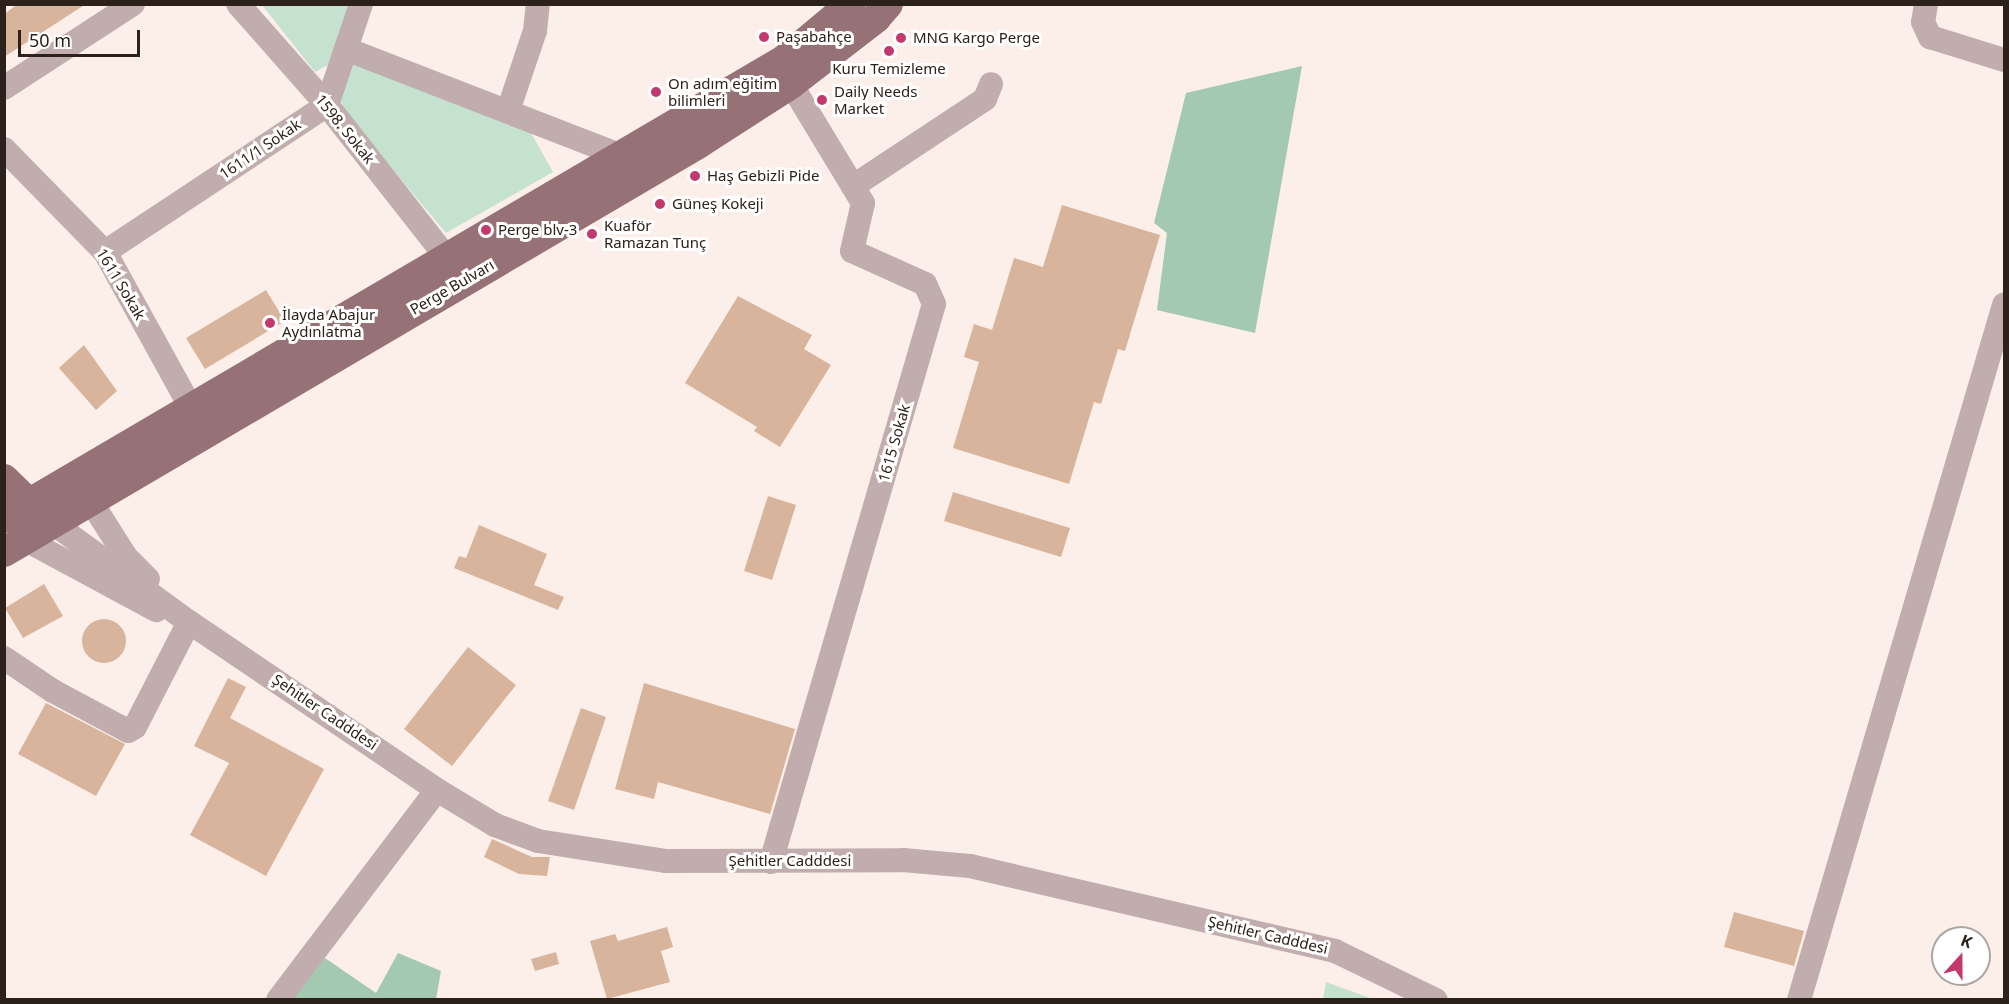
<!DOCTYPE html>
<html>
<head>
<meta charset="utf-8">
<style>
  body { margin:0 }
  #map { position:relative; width:2009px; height:1004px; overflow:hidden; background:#fcefe9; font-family:"Noto Sans",sans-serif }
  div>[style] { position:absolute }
  .green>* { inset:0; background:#c5e2cf }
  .forest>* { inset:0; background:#a3c9b0 }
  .building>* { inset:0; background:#d8b49c }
  .round { border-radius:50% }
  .minor>* { height:24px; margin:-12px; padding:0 12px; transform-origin:12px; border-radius:12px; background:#c1acae }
  .major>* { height:30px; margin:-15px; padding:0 15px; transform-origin:15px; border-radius:15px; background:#967276 }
  .dots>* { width:16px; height:16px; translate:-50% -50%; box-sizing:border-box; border:3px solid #fff; border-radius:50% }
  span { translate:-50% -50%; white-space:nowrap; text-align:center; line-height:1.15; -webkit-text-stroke:6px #fff; paint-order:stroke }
  .poi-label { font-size:15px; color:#2c211b }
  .left { translate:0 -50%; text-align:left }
  .street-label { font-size:15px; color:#2c211b }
  .frame { position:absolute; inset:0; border:6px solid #2c211b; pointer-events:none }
  .north { position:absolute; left:1931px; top:926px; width:60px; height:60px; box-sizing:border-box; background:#fff; border:2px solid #aba6a4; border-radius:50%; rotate:21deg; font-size:16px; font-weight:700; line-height:24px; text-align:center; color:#2c211b }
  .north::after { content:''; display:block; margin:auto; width:21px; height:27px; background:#c3386d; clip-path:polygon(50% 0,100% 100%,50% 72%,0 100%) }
  .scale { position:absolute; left:18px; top:30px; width:122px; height:27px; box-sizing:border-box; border:3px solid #2c211b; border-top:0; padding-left:8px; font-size:18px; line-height:21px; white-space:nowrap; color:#2c211b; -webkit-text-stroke:4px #fff; paint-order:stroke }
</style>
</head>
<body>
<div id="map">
  <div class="green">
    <i style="clip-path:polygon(262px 5px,348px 5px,328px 65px,315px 72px)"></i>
    <i style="clip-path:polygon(354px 63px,530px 131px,553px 172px,446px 233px,344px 112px,341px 99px)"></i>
    <i style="clip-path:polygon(1326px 982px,1373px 999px,1323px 999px)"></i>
  </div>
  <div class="forest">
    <i style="clip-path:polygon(1302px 66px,1255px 333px,1157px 310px,1167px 233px,1154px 223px,1186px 93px)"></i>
    <i style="clip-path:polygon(398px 953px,441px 971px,436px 999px,288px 1000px,325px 958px,376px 993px)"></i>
  </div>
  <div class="building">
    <i style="clip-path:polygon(18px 4px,86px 4px,4px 57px,4px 14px)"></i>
    <i style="clip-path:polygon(1062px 205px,1160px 235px,1125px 351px,1118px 349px,1101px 404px,1094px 402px,1069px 484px,953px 448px,979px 362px,964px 357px,974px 324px,992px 330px,1014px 258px,1043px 267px)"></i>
    <i style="clip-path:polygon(266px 290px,285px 321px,205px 369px,186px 338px)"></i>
    <i style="clip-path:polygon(738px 296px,812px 335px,804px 349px,831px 365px,780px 447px,754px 431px,757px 427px,685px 383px)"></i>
    <i style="clip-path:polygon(84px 345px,117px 391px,96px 410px,59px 368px)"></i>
    <i style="clip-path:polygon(953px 492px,1070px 528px,1061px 557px,944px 521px)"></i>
    <i style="clip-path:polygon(768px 496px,796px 505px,772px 580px,744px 571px)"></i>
    <i style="clip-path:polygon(479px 525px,547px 554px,534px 585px,564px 597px,558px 610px,454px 568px,459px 556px,466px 558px)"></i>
    <i style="clip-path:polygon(44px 584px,63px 616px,23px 638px,5px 608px)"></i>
    <i class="round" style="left:82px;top:619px;width:44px;height:44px"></i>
    <i style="clip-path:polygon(468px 647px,516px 685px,452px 766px,404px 729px)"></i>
    <i style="clip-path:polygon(228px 678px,246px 687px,230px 718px,324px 769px,266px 876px,190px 835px,229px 763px,194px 746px)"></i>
    <i style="clip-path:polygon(644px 683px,795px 729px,770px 814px,658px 782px,654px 799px,615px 789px)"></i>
    <i style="clip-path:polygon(46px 703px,125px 744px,96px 796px,18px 754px)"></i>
    <i style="clip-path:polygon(581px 708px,606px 717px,574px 810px,548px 801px)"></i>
    <i style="clip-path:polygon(492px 839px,532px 857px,550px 857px,547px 876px,519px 874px,484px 857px)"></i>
    <i style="clip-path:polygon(1734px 912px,1804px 931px,1794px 966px,1724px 947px)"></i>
    <i style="clip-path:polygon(667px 927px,673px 947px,661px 951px,670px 982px,607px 999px,590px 941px,615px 934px,618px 941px)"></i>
    <i style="clip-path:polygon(556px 952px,559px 964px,535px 971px,531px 959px)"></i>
  </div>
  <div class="minor">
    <i style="left:238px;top:4px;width:135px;rotate:48.6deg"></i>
    <i style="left:327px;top:105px;width:193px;rotate:51.9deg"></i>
    <i style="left:1926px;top:4px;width:18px;rotate:99deg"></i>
    <i style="left:1923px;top:22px;width:17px;rotate:65deg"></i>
    <i style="left:1930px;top:37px;width:77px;rotate:17.3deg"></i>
    <i style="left:346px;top:49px;width:293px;rotate:21.2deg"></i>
    <i style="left:4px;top:88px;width:154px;rotate:-33.1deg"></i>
    <i style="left:508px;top:111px;width:84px;rotate:-71.4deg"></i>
    <i style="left:535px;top:31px;width:27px;rotate:-84deg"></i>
    <i style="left:4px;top:149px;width:144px;rotate:45.6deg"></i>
    <i style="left:105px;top:252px;width:178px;rotate:61.1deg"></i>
    <i style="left:855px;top:185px;width:156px;rotate:-33.5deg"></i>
    <i style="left:985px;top:99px;width:16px;rotate:-68deg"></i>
    <i style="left:105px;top:252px;width:266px;rotate:-33.5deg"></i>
    <i style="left:327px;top:105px;width:107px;rotate:-71.4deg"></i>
    <i style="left:90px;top:500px;width:67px;rotate:57.7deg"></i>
    <i style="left:126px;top:557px;width:31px;rotate:45deg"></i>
    <i style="left:53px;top:523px;width:168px;rotate:36.1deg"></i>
    <i style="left:189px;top:622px;width:300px;rotate:34.1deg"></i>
    <i style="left:437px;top:790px;width:68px;rotate:31.1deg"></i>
    <i style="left:495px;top:825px;width:46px;rotate:20.4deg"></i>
    <i style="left:538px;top:841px;width:130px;rotate:8.9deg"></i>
    <i style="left:666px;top:861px;width:237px;rotate:-0.2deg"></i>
    <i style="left:903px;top:860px;width:67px;rotate:5.1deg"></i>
    <i style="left:970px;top:866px;width:375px;rotate:13.1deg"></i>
    <i style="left:1335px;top:951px;width:112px;rotate:25.9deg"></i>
    <i style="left:26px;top:540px;width:148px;rotate:28.3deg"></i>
    <i style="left:4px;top:658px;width:59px;rotate:34deg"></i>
    <i style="left:53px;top:691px;width:85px;rotate:28.1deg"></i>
    <i style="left:128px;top:731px;width:8px;rotate:-30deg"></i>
    <i style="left:135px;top:727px;width:118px;rotate:-62.8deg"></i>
    <i style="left:771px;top:862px;width:581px;rotate:-73.72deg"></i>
    <i style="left:934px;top:304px;width:22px;rotate:-114deg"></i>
    <i style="left:925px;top:284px;width:80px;rotate:-155.7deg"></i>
    <i style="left:852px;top:251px;width:49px;rotate:-77.1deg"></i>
    <i style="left:863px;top:203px;width:139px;rotate:-121.2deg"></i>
    <i style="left:278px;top:1000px;width:263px;rotate:-52.9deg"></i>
    <i style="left:1799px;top:1000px;width:725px;rotate:-73.57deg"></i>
  </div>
  <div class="major">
    <i style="left:4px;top:479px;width:52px;rotate:44.2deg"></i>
    <i style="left:4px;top:518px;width:905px;rotate:-30.42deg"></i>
    <i style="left:784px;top:60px;width:87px;rotate:-39.9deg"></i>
    <i style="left:4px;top:552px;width:805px;rotate:-30.45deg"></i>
    <i style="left:698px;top:144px;width:111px;rotate:-32.8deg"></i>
    <i style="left:791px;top:84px;width:108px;rotate:-37.8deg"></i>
    <i style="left:876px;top:18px;width:18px;rotate:-49deg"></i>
  </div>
  <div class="dots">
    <i style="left:764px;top:37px;background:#c3386d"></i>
    <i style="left:901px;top:38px;background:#c3386d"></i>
    <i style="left:889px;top:51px;background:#c3386d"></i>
    <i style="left:656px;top:92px;background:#c3386d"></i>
    <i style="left:822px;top:100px;background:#c3386d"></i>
    <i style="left:695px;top:176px;background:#c3386d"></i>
    <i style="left:660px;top:204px;background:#c3386d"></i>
    <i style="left:486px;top:230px;background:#c3386d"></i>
    <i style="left:592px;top:234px;background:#c3386d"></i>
    <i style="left:270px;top:323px;background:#c3386d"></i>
  </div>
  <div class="poi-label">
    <span class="left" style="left:776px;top:37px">Paşabahçe</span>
    <span class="left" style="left:913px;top:38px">MNG Kargo Perge</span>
    <span style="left:889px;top:69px">Kuru Temizleme</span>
    <span class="left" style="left:668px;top:92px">On adım eğitim<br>bilimleri</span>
    <span class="left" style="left:834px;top:100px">Daily Needs<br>Market</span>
    <span class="left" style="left:707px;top:176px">Haş Gebizli Pide</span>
    <span class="left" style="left:672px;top:204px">Güneş Kokeji</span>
    <span class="left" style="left:604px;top:234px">Kuaför<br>Ramazan Tunç</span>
    <span class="left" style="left:498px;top:230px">Perge blv-3</span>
    <span class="left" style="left:282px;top:323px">İlayda Abajur<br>Aydınlatma</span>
  </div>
  <div class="street-label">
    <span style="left:345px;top:129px;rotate:51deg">1598. Sokak</span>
    <span style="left:260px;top:149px;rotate:-34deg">1611/1 Sokak</span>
    <span style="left:121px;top:284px;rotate:59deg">1611 Sokak</span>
    <span style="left:452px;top:287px;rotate:-30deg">Perge Bulvarı</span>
    <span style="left:894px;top:443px;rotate:-74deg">1615 Sokak</span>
    <span style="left:325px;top:712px;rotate:34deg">Şehitler Cadddesi</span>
    <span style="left:790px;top:861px">Şehitler Cadddesi</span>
    <span style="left:1268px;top:935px;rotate:13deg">Şehitler Cadddesi</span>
  </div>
  <div class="frame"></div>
  <div class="north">K</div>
  <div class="scale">50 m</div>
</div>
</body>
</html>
